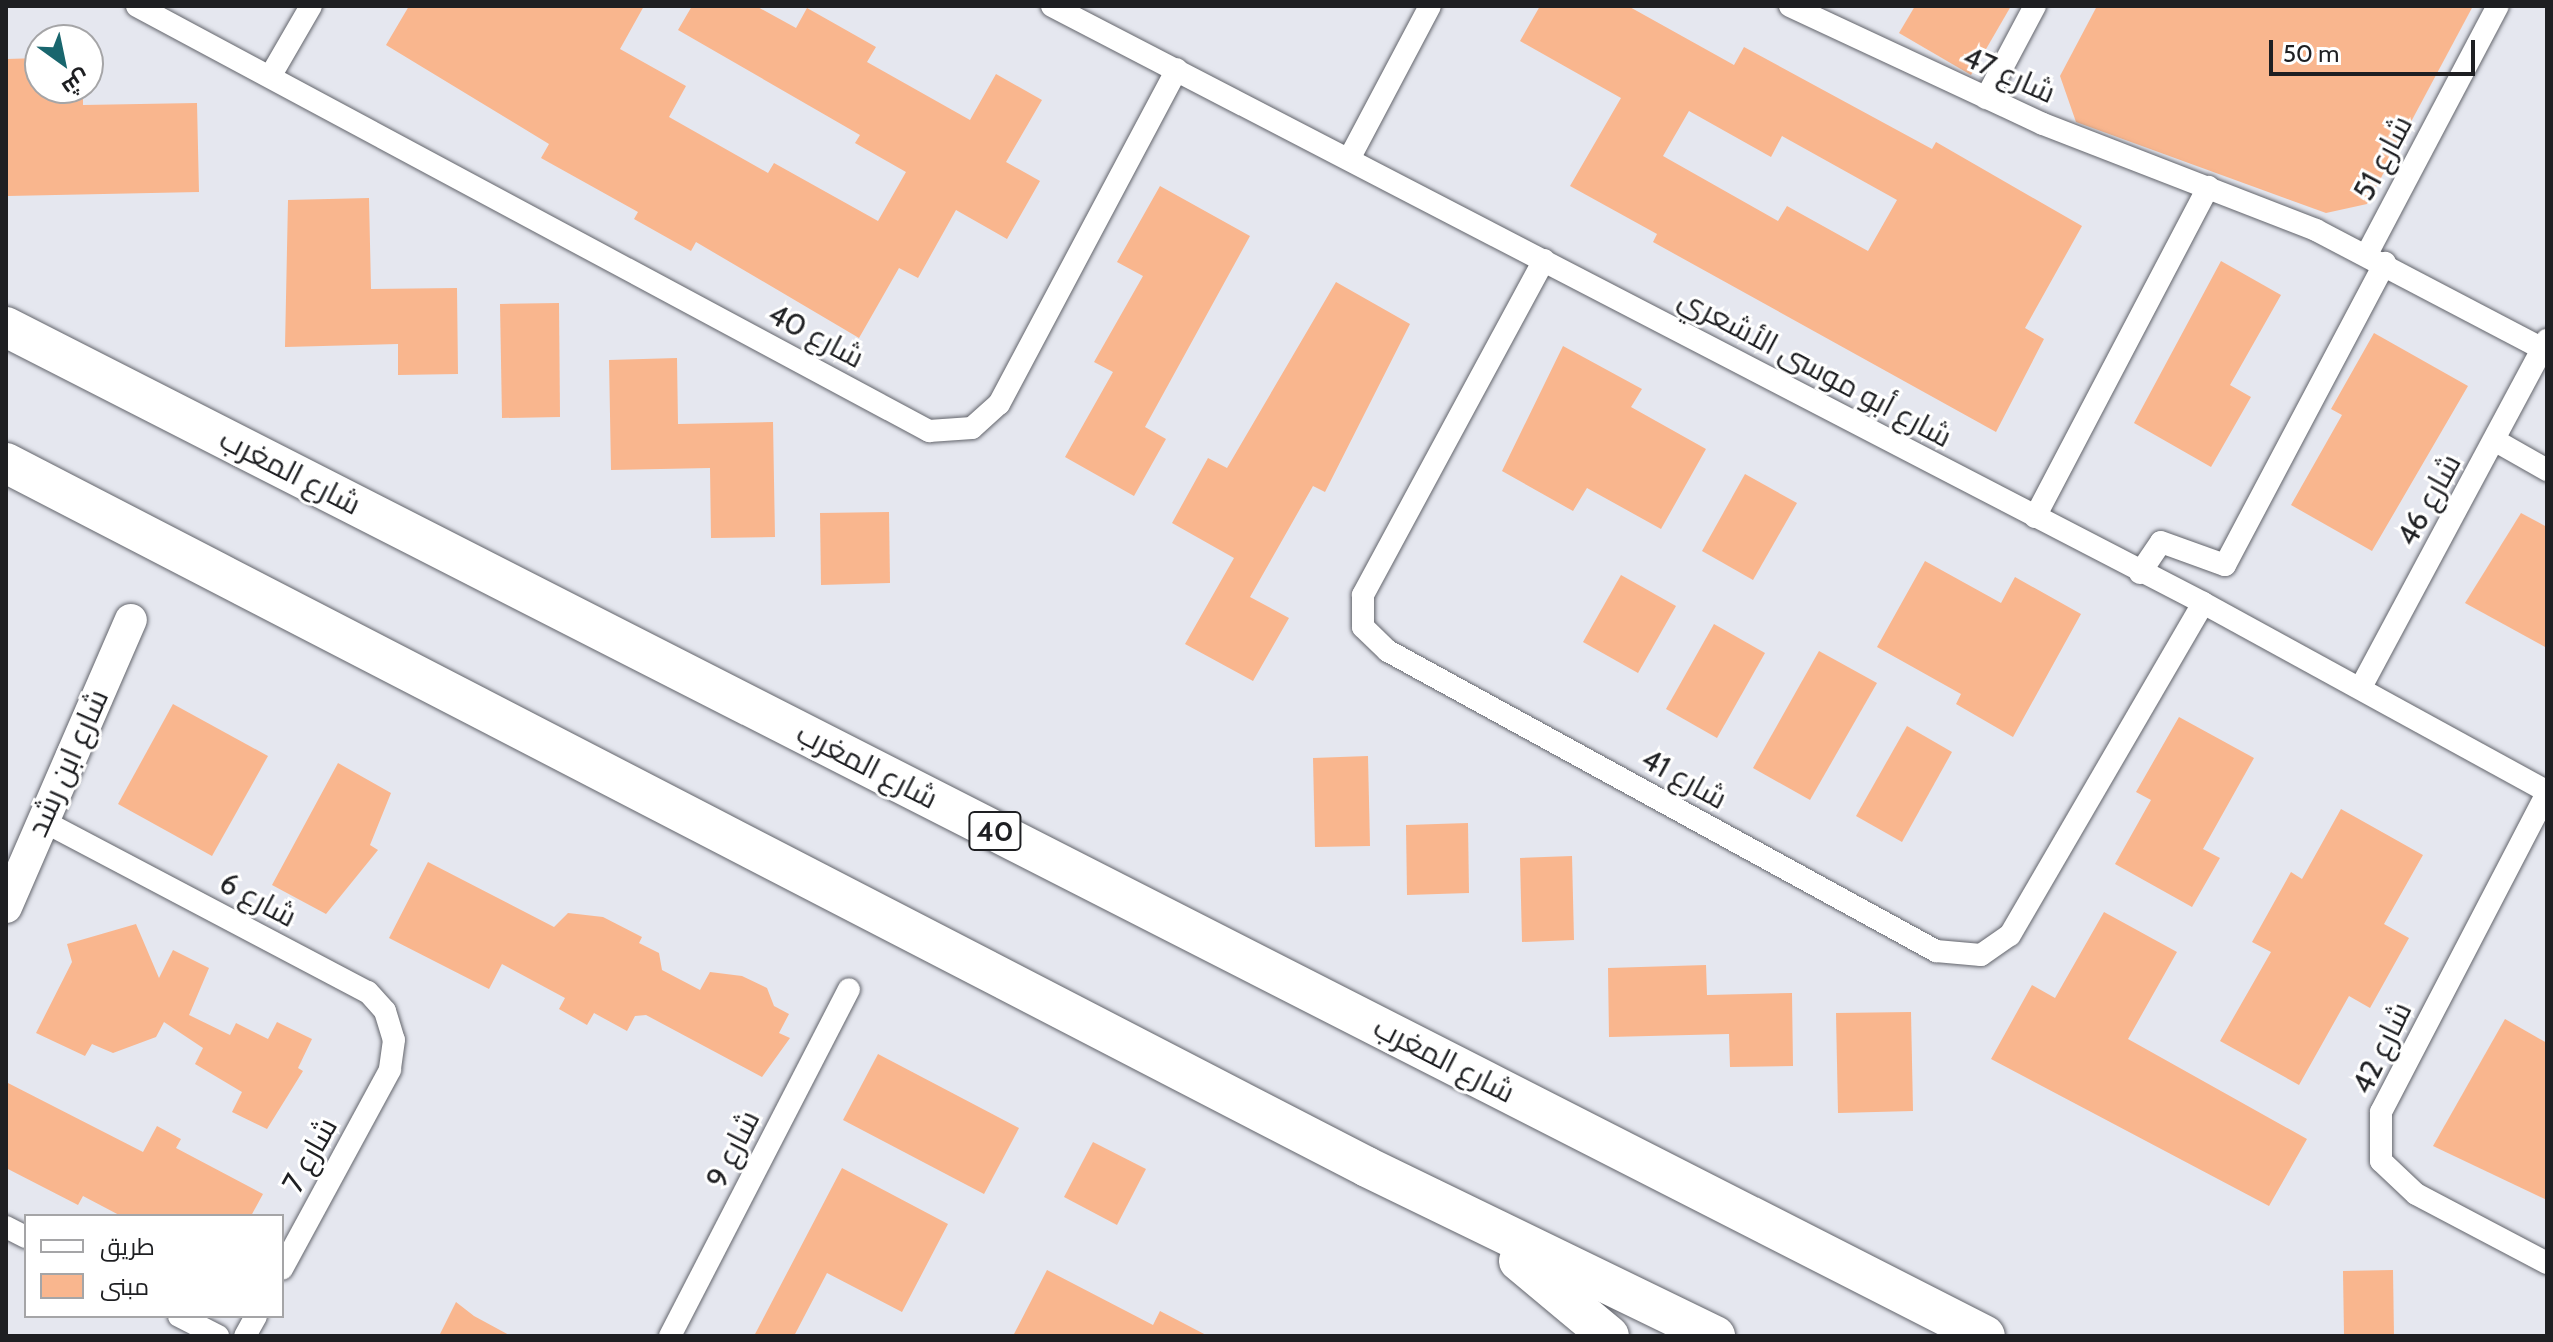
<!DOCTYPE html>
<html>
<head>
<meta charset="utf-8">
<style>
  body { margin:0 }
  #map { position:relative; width:2553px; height:1342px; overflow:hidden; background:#e5e7ef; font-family:Cabin,Cairo,sans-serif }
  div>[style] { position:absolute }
  .building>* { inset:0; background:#f9b68e }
  .roads { filter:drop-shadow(0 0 2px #63656c) drop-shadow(0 0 2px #63656c) }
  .street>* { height:22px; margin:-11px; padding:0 11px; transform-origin:11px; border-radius:11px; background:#fff }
  .secondary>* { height:32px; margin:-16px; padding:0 16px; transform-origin:16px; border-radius:16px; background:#fff }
  .highway>* { height:40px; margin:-20px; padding:0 20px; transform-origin:20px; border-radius:20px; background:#fff }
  span { translate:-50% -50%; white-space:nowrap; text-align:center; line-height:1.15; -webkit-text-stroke:6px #fff; paint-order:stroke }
  .shield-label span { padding:2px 6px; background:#fff; border:2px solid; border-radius:6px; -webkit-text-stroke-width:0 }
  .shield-label { font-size:28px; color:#1e1f22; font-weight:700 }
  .street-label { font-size:30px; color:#1e1f22 }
  .frame { position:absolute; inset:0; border:8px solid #1e1f22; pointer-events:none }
  .legend { position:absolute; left:24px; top:1214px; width:260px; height:104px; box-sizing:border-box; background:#fff; border:2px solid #a5a5a7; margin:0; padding:10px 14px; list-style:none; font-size:24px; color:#1e1f22 }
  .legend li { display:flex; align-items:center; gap:16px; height:40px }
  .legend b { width:40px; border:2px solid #a5a5a7 }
  .north { position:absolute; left:24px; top:24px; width:80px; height:80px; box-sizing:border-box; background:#fff; border:2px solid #a5a5a7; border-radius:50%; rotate:147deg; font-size:22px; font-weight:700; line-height:32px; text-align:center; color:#1e1f22 }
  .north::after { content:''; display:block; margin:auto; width:28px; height:36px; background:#19666e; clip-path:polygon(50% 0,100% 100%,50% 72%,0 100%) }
  .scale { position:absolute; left:2269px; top:40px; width:206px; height:36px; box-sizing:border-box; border:4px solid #1e1f22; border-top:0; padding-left:10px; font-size:24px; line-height:28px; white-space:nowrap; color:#1e1f22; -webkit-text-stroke:6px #fff; paint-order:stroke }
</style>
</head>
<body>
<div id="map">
  <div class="building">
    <i style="clip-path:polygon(409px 6px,644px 6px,620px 49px,686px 86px,669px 117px,768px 173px,774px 163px,878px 221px,906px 172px,855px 143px,860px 135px,678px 30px,692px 6px,756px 6px,796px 28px,807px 8px,876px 47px,867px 62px,970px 120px,996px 74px,1042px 100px,1006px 162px,1040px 181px,1007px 239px,956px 210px,918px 278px,899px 268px,859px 338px,696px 242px,691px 251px,634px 219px,638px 212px,541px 158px,549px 144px,386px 45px)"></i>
    <i style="clip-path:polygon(evenodd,1540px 6px,1628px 6px,1734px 65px,1744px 47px,1932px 149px,1936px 142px,2082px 226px,2025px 328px,2044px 339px,1996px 432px,1653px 242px,1657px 234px,1570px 186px,1621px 98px,1520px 41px,1540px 6px,1689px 111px,1771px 157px,1782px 136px,1897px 200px,1868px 251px,1787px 206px,1778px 221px,1663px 156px,1689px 111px)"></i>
    <i style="clip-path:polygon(1915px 6px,2011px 6px,1971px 75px,1899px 33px)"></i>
    <i style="clip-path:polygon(2097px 6px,2473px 6px,2367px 204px,2326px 213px,2076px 122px,2060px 76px)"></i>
    <i style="clip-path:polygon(40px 58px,40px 88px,83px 88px,83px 105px,197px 103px,199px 192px,8px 196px,6px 59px)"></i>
    <i style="clip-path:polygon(1160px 186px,1250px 236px,1145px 427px,1166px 439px,1134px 496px,1065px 457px,1113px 372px,1094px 362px,1143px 276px,1117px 262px)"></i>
    <i style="clip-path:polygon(369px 198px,371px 289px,457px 288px,458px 374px,398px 375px,398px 344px,285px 347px,288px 200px)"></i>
    <i style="clip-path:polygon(2221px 261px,2281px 295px,2230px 385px,2251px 397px,2211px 467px,2134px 423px)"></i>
    <i style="clip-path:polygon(1336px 282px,1410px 324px,1325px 492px,1313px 486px,1250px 597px,1289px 618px,1253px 681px,1185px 644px,1234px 558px,1172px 523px,1208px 458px,1227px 468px)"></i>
    <i style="clip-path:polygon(559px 303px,560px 417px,502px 418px,500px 304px)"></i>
    <i style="clip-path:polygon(2374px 333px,2468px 386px,2372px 551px,2291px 505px,2342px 415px,2331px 409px)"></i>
    <i style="clip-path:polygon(1563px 346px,1642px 389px,1631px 407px,1706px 449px,1661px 529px,1587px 488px,1573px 511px,1502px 471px)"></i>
    <i style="clip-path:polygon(677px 358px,678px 424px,773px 422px,775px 537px,711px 538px,710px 468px,611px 470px,609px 360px)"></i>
    <i style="clip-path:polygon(1745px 474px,1797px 503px,1753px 580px,1702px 551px)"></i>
    <i style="clip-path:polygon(889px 512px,890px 583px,821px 585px,820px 513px)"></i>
    <i style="clip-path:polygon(2521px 513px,2547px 527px,2547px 648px,2465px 603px)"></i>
    <i style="clip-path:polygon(1925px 561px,2001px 603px,2015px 577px,2081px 614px,2013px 737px,1956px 704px,1961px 694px,1877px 647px)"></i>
    <i style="clip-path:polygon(1621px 575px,1676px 606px,1638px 673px,1583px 642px)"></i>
    <i style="clip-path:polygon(1714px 624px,1765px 653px,1717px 738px,1666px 709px)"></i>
    <i style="clip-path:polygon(1819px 651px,1877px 683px,1810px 800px,1753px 768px)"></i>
    <i style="clip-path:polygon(173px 704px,268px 756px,212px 856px,118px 804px)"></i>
    <i style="clip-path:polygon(2179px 717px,2254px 758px,2203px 849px,2220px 858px,2192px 907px,2115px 864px,2151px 800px,2136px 792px)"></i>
    <i style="clip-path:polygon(1907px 726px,1952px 752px,1902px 842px,1856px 816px)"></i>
    <i style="clip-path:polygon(1368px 756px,1370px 846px,1315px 847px,1313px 758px)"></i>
    <i style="clip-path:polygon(338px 763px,391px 793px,370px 845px,378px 850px,326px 914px,272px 885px)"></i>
    <i style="clip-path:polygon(2341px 809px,2423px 855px,2384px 924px,2409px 938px,2370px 1008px,2349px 996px,2299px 1085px,2220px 1041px,2271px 952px,2252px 942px,2291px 872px,2302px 879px)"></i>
    <i style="clip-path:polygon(1468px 823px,1469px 893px,1407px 895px,1406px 825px)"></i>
    <i style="clip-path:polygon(1572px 856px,1574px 940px,1522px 942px,1520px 858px)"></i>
    <i style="clip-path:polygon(428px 862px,554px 927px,568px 913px,603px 917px,642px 937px,639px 943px,659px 953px,662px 970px,700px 990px,710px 972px,742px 976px,767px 988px,774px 1006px,789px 1014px,779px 1033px,790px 1038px,762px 1077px,646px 1015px,635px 1016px,627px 1031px,594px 1013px,587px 1025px,559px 1009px,565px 998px,502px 964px,489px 989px,389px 938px)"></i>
    <i style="clip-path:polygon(2104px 912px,2177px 952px,2128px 1039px,2307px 1139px,2269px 1206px,1991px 1059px,2032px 985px,2055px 998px)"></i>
    <i style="clip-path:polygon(136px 924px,159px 978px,173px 950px,209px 968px,189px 1015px,230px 1035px,236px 1023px,268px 1039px,277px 1022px,312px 1039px,298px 1068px,303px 1071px,267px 1129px,232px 1112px,242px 1092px,195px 1064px,203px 1048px,164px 1022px,156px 1037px,113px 1053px,92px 1044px,85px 1056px,36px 1033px,72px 962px,67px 944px)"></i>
    <i style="clip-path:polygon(1706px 965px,1707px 995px,1792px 993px,1793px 1066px,1730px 1067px,1729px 1034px,1609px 1037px,1608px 968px)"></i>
    <i style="clip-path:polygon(1911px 1012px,1913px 1111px,1838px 1113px,1836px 1013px)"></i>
    <i style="clip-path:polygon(2505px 1019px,2547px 1043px,2547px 1200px,2433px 1146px)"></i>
    <i style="clip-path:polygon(878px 1054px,1019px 1128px,984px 1194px,843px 1120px)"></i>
    <i style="clip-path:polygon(6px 1082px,143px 1152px,157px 1126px,181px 1139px,176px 1148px,263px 1194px,251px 1216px,121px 1216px,83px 1196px,78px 1205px,6px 1168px)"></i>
    <i style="clip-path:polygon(1093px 1142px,1146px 1169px,1117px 1225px,1064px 1197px)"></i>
    <i style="clip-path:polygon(842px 1168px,948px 1224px,902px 1312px,827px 1273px,794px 1336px,754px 1336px)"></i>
    <i style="clip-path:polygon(1047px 1270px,1153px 1325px,1160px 1311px,1208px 1336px,1013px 1336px)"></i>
    <i style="clip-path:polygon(2393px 1270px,2394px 1336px,2344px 1336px,2343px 1271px)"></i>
    <i style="clip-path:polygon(456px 1302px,474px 1316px,511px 1336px,439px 1336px)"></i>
  </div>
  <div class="roads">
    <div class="street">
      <i style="left:137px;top:6px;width:899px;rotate:28.22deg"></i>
      <i style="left:929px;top:431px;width:43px;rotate:-4deg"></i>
      <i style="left:972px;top:428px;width:36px;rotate:-42deg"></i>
      <i style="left:999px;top:404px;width:379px;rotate:-62deg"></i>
      <i style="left:1052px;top:6px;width:1297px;rotate:27.41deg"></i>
      <i style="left:2203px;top:603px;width:392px;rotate:28.7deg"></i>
      <i style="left:1790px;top:6px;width:279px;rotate:25deg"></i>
      <i style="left:2043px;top:124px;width:293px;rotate:21.2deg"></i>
      <i style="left:2316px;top:230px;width:256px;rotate:27.7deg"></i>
      <i style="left:271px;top:75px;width:80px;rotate:-59.9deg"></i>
      <i style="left:1986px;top:98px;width:104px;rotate:-62deg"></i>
      <i style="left:1349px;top:159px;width:173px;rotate:-62.1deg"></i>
      <i style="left:2367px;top:254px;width:280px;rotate:-62.2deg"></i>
      <i style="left:1544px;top:260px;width:381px;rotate:118.4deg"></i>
      <i style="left:1363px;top:595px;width:32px;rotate:90deg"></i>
      <i style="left:1363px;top:627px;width:35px;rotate:44deg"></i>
      <i style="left:1388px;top:651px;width:625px;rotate:28.7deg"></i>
      <i style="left:1936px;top:951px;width:45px;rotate:5.1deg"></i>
      <i style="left:1981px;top:955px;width:35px;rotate:-35deg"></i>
      <i style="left:2010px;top:935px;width:384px;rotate:-59.8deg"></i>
      <i style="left:2496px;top:441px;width:59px;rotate:29.6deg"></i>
      <i style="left:2035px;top:517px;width:373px;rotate:-62.3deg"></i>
      <i style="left:2140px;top:573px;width:37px;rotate:-56deg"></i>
      <i style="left:2161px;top:542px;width:68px;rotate:19.8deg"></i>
      <i style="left:2225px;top:565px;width:342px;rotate:-62.1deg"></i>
      <i style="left:2361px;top:687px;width:394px;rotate:-61.8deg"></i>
      <i style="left:2547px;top:793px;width:360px;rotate:117.5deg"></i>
      <i style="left:2381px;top:1112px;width:49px;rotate:90deg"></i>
      <i style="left:2381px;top:1161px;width:48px;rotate:43.3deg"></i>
      <i style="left:2416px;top:1194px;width:148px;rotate:27.8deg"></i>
      <i style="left:43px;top:821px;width:367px;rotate:27.8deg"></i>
      <i style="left:368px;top:992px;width:25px;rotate:48deg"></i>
      <i style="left:385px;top:1011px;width:30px;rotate:73deg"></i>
      <i style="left:394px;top:1040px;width:30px;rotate:98deg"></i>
      <i style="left:390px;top:1070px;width:226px;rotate:118.5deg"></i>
      <i style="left:6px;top:1227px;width:22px;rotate:27deg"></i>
      <i style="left:179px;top:1316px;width:44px;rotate:27.1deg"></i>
      <i style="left:245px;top:1336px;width:23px;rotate:-61deg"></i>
      <i style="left:670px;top:1336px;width:390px;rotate:-62.7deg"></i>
    </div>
    <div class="secondary">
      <i style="left:6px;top:907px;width:313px;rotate:-66.5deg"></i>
    </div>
    <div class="highway">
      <i style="left:6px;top:327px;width:2221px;rotate:27.01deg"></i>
      <i style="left:6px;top:463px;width:1532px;rotate:27.35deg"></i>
      <i style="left:1367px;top:1167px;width:387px;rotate:25.9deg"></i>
      <i style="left:1519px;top:1261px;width:117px;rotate:39.8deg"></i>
    </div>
  </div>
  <div class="shield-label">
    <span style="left:995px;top:831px">40</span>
  </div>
  <div class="street-label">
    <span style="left:2009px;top:75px;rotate:24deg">شارع 47</span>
    <span style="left:2383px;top:158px;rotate:-62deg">شارع 51</span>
    <span style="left:816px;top:336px;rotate:28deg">شارع 40</span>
    <span style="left:1815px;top:368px;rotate:28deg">شارع أبو موسى الأشعري</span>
    <span style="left:290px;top:472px;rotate:27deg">شارع المغرب</span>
    <span style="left:2429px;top:500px;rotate:-61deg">شارع 46</span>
    <span style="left:68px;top:763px;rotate:-66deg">شارع ابن رشد</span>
    <span style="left:867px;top:766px;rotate:27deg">شارع المغرب</span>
    <span style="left:1684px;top:779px;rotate:29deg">شارع 41</span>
    <span style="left:258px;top:900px;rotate:28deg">شارع 6</span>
    <span style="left:2382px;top:1048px;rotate:-64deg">شارع 42</span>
    <span style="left:1444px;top:1060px;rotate:27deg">شارع المغرب</span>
    <span style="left:733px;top:1149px;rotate:-63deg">شارع 9</span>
    <span style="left:310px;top:1155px;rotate:-61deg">شارع 7</span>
  </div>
  <div class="frame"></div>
  <ul class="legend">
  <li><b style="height:10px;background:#fff"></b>طريق</li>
  <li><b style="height:22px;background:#f9b68e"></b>مبنى</li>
  </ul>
  <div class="north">ش</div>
  <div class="scale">50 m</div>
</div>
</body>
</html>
